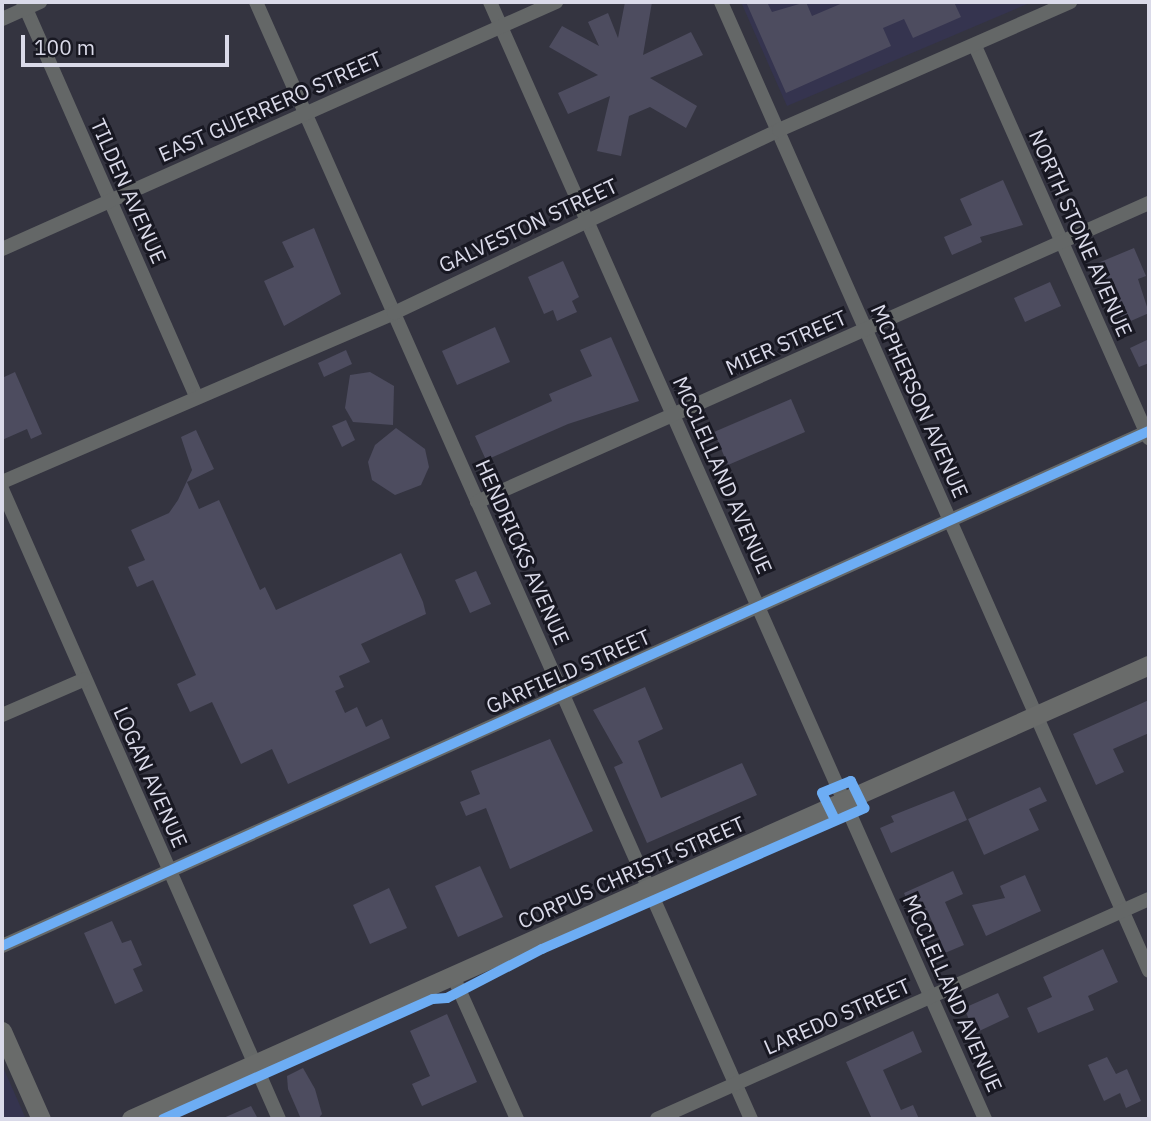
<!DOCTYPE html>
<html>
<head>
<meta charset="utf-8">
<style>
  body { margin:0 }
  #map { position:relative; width:1151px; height:1121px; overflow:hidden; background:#343440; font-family:"IBM Plex Sans",sans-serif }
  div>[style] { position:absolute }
  .built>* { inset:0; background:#35344f }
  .building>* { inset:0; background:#4d4c5f }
  .street>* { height:14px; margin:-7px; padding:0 7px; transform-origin:7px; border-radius:7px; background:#646767 }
  .secondary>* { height:19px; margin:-9.5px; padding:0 9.5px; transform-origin:9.5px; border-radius:9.5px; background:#696b6a }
  .cycleway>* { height:10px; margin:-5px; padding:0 5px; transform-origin:5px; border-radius:5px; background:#6dadf4 }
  span { translate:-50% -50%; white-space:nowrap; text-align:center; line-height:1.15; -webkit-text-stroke:6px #181822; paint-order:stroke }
  .street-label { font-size:21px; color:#dadae9 }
  .frame { position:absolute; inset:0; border:4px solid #dadae9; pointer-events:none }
  .scale { position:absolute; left:21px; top:35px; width:208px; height:32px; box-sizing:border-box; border:4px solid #dadae9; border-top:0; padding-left:9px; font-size:21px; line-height:24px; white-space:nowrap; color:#dadae9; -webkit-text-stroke:5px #181822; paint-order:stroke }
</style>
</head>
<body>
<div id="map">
  <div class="built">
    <i style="clip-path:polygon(741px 2px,1032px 2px,787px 106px)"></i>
    <i style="clip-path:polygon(2px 1065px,26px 1119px,2px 1119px)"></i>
  </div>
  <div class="building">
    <i style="clip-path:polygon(625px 2px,652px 2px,643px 55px,691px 32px,703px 55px,650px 78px,697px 106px,686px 128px,650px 107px,629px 116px,621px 156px,597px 151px,610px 96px,568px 114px,558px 93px,598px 75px,549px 47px,562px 26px,599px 46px,588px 22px,608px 13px,618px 38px)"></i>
    <i style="clip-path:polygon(746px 2px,767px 2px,772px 12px,806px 2px,812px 16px,845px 2px,954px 2px,961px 17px,913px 38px,904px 19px,883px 28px,891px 46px,786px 93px)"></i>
    <i style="clip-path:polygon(1003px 180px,1023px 225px,980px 237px,982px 242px,952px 255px,944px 237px,972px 225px,960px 199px)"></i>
    <i style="clip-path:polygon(314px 228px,341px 294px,284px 326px,264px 281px,294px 267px,282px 242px)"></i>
    <i style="clip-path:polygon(1134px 248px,1146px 276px,1138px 279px,1149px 313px,1124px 324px,1098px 263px)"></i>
    <i style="clip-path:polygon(563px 261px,579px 297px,572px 301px,577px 312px,557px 321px,553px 310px,544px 314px,528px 277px)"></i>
    <i style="clip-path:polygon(1050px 282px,1061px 306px,1025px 322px,1014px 298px)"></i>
    <i style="clip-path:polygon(495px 327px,510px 362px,457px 385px,442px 351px)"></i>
    <i style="clip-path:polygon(611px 337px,639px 401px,568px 424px,486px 460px,475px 436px,552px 401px,549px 394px,592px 376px,580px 350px)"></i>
    <i style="clip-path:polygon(1149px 339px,1149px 363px,1139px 367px,1130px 348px)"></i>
    <i style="clip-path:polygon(346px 350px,352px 364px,324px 377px,318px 363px)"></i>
    <i style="clip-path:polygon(15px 372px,42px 434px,31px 439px,27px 429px,2px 440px,2px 378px)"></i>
    <i style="clip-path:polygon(370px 372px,394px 386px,393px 425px,353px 422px,345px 408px,350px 375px)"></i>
    <i style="clip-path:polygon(791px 399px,805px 432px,728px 465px,714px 432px)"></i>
    <i style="clip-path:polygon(346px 420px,355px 440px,342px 447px,332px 426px)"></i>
    <i style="clip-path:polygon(396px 428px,425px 449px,429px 467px,421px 485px,395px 495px,372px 480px,368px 462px,375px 445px)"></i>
    <i style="clip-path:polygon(196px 430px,214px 469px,187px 482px,199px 509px,219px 500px,260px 590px,265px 587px,276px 610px,401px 553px,423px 602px,426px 614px,361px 644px,370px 662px,339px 676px,344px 687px,335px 691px,345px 713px,357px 707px,366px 727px,382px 719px,390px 738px,288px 784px,272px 749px,241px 764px,212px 702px,190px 712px,177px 684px,196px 675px,153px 580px,137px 587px,128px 567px,145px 560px,131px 530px,169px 513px,178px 500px,192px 470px,181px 437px)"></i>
    <i style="clip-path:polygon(476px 571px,491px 604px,470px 613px,455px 580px)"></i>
    <i style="clip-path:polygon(645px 687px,663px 729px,638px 741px,661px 798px,742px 763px,757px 795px,647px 843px,614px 767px,623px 763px,593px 710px)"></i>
    <i style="clip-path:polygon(1149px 700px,1149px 733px,1113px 749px,1124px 772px,1096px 785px,1073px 734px)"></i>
    <i style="clip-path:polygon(550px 739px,593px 831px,510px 869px,486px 808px,466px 816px,460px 802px,480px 794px,471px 771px)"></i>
    <i style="clip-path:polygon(1040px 787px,1047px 801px,1029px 809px,1039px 830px,984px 855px,968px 819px)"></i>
    <i style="clip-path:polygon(954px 791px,967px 820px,891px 853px,880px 828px,894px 822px,891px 816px)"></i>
    <i style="clip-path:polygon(480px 866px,503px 917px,458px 937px,435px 886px)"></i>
    <i style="clip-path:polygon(953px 871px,963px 894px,945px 902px,964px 945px,940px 955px,935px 945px,941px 942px,927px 910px,914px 915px,904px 893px)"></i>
    <i style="clip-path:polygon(1025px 875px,1041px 911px,986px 936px,972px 905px,1005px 898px,1000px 886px)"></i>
    <i style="clip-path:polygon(389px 888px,407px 928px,370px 944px,353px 905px)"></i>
    <i style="clip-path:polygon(112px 921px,122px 943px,131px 940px,142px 965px,133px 969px,143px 991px,115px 1004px,84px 933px)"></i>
    <i style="clip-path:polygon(1103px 949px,1118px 982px,1088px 996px,1094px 1010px,1038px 1033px,1027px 1008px,1052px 997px,1043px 977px)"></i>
    <i style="clip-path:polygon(998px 993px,1009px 1017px,975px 1033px,964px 1008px)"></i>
    <i style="clip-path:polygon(447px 1014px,477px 1082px,422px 1106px,412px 1084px,430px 1076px,410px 1031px)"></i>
    <i style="clip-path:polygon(913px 1031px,922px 1052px,883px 1070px,901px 1110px,913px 1105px,919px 1119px,872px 1119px,846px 1062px)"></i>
    <i style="clip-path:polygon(1107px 1057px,1116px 1074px,1127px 1069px,1141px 1101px,1126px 1108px,1120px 1093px,1104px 1101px,1088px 1065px)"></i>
    <i style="clip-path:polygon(303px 1068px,315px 1089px,322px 1114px,318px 1119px,301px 1119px,288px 1089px,287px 1076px)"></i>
    <i style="clip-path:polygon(251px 1106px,258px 1119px,221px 1119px)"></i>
  </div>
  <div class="street">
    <i style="left:23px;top:2px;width:431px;rotate:66.3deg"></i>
    <i style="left:256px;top:2px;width:1222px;rotate:66.1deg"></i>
    <i style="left:490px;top:2px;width:1222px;rotate:66.1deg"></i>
    <i style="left:721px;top:2px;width:1059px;rotate:66.17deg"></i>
    <i style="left:2px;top:19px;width:42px;rotate:-24.1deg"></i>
    <i style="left:975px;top:46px;width:429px;rotate:66.1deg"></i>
    <i style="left:2px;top:249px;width:607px;rotate:-24.03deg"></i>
    <i style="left:2px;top:482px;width:427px;rotate:-23.3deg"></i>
    <i style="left:394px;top:313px;width:426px;rotate:-25.4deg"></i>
    <i style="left:779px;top:130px;width:318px;rotate:-23.7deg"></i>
    <i style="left:2px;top:489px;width:688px;rotate:66.27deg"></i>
    <i style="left:477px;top:502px;width:736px;rotate:-23.99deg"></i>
    <i style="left:2px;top:715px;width:90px;rotate:-23.4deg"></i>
    <i style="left:2px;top:946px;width:1257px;rotate:-24.18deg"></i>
    <i style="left:453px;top:976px;width:157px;rotate:65.9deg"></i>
    <i style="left:657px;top:1119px;width:539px;rotate:-24.09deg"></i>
  </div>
  <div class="secondary">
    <i style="left:2px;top:1031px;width:96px;rotate:66.1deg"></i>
    <i style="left:131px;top:1119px;width:1115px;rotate:-24.04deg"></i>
  </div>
  <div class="cycleway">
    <i style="left:2px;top:946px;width:1257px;rotate:-24.18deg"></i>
    <i style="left:163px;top:1119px;width:295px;rotate:-24deg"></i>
    <i style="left:433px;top:999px;width:14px;rotate:-4deg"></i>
    <i style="left:447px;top:998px;width:107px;rotate:-27.3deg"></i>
    <i style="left:542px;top:949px;width:352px;rotate:-23.6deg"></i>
    <i style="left:864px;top:808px;width:30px;rotate:-116deg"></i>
    <i style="left:851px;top:781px;width:31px;rotate:158deg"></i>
    <i style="left:822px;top:793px;width:30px;rotate:64deg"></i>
  </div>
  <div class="street-label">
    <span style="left:270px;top:106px;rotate:-24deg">EAST GUERRERO STREET</span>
    <span style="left:129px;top:191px;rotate:66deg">TILDEN AVENUE</span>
    <span style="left:528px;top:225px;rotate:-25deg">GALVESTON STREET</span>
    <span style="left:1081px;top:233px;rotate:66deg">NORTH STONE AVENUE</span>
    <span style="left:786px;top:342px;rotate:-24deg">MIER STREET</span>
    <span style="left:920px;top:401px;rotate:66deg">MCPHERSON AVENUE</span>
    <span style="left:723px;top:475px;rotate:66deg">MCCLELLAND AVENUE</span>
    <span style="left:523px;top:552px;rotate:66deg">HENDRICKS AVENUE</span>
    <span style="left:568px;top:671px;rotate:-24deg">GARFIELD STREET</span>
    <span style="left:151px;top:777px;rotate:66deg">LOGAN AVENUE</span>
    <span style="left:631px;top:872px;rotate:-24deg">CORPUS CHRISTI STREET</span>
    <span style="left:953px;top:993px;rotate:66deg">MCCLELLAND AVENUE</span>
    <span style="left:837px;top:1016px;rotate:-24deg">LAREDO STREET</span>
  </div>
  <div class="frame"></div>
  <div class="scale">100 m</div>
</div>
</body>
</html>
